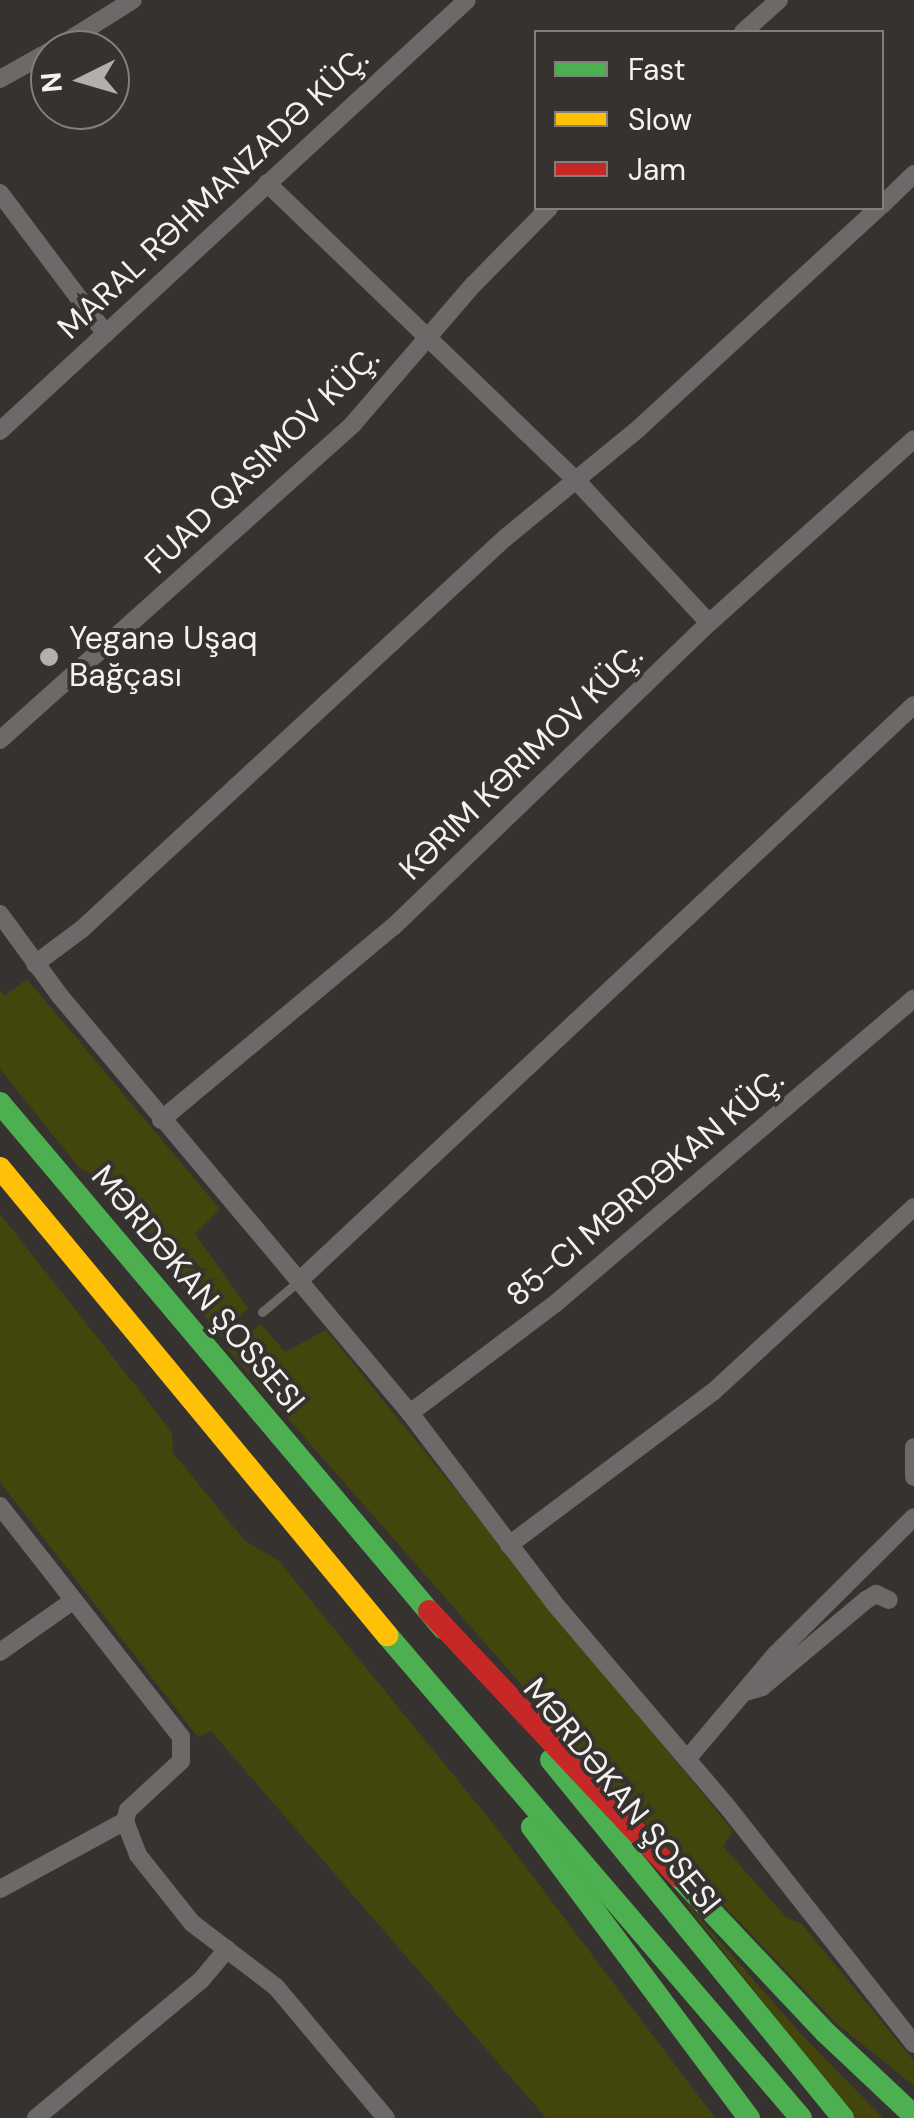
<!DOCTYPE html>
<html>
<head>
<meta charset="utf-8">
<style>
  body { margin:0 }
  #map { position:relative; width:914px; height:2118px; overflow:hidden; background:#353230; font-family:"DM Sans",sans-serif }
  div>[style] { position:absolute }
  .green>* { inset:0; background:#42460d }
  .lane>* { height:9px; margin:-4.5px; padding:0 4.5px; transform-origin:4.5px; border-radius:4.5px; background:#6c6968 }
  .street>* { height:18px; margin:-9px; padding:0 9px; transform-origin:9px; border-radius:9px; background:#6c6968 }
  .fast>* { height:22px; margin:-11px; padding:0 11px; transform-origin:11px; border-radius:11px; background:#4caf50 }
  .slow>* { height:22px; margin:-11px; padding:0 11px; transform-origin:11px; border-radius:11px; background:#ffc107 }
  .jam>* { height:22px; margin:-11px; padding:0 11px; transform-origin:11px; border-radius:11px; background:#c62828 }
  .dots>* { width:28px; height:28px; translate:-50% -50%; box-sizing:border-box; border:5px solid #36322f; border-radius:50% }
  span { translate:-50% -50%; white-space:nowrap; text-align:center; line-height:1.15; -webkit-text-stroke:8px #36322f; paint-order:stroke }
  .street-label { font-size:32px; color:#f5f2f0 }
  .poi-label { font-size:32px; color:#f5f2f0 }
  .left { translate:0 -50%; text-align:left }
  .legend { position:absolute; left:534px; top:30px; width:350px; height:180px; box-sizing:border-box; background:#36322f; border:2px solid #827f7c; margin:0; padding:12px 18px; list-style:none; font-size:30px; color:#f5f2f0 }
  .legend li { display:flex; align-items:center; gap:20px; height:50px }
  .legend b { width:50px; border:2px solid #827f7c }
  .north { position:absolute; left:30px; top:30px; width:100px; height:100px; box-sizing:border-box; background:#36322f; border:2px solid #827f7c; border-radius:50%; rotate:265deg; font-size:28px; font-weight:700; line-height:40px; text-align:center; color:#f5f2f0 }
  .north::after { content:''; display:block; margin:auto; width:35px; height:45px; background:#b2afad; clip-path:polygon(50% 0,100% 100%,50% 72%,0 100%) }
</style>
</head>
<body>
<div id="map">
  <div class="green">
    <i style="clip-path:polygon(27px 979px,220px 1209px,195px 1234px,248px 1308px,221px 1337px,182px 1286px,172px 1258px,100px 1176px,80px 1169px,0 1069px,0 990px,5px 996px)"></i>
    <i style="clip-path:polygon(0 1214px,172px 1432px,173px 1453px,245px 1541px,278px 1560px,496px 1827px,715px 2118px,546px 2118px,211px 1731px,198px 1737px,0 1482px)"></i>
    <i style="clip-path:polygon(261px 1324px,285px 1352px,326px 1330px,733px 1831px,723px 1846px,787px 1918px,801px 1923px,914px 2061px,914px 2086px,836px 2023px,621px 1798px,227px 1349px)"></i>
    <i style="clip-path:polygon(673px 1888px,801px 2034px,883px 2118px,855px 2118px)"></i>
  </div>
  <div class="lane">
    <i style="left:262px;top:1312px;width:50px;rotate:-40.1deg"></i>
  </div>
  <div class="street">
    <i style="left:743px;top:32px;width:48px;rotate:-41.6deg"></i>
    <i style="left:53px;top:50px;width:94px;rotate:-32deg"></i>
    <i style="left:0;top:79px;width:57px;rotate:-29.2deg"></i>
    <i style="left:267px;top:183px;width:426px;rotate:43.9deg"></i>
    <i style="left:574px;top:478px;width:198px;rotate:47deg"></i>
    <i style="left:0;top:193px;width:176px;rotate:53.1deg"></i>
    <i style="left:882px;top:205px;width:45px;rotate:-44.1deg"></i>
    <i style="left:0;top:431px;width:635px;rotate:-42.7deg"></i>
    <i style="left:0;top:740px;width:474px;rotate:-41.8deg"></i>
    <i style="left:353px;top:424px;width:185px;rotate:-49.2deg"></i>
    <i style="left:474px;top:284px;width:107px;rotate:-45.4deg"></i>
    <i style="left:0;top:914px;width:102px;rotate:53.8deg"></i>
    <i style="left:60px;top:996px;width:544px;rotate:49.99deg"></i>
    <i style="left:410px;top:1413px;width:238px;rotate:52.8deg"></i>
    <i style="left:554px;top:1603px;width:265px;rotate:49.6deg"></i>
    <i style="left:726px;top:1805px;width:304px;rotate:51.8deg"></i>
    <i style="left:35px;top:964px;width:59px;rotate:-36.7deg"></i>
    <i style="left:82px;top:929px;width:576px;rotate:-42.75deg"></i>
    <i style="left:505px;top:538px;width:172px;rotate:-39.3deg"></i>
    <i style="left:638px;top:429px;width:326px;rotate:-42.6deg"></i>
    <i style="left:161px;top:1120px;width:302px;rotate:-39.8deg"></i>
    <i style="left:393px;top:927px;width:438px;rotate:-43.9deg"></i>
    <i style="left:709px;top:623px;width:275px;rotate:-41.9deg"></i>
    <i style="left:300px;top:1280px;width:841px;rotate:-43.12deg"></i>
    <i style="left:410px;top:1413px;width:183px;rotate:-37deg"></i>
    <i style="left:556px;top:1303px;width:470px;rotate:-40.4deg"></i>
    <i style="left:914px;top:1447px;width:30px;rotate:90deg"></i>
    <i style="left:0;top:1506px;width:293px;rotate:51.9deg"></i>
    <i style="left:181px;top:1737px;width:24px;rotate:90deg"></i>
    <i style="left:181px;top:1761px;width:72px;rotate:137.2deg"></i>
    <i style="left:128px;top:1810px;width:11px;rotate:105deg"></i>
    <i style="left:125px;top:1821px;width:36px;rotate:69deg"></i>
    <i style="left:138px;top:1855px;width:87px;rotate:51.5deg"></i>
    <i style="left:192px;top:1923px;width:106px;rotate:37.3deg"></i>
    <i style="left:276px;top:1987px;width:171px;rotate:50deg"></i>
    <i style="left:509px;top:1545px;width:256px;rotate:-36.9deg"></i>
    <i style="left:714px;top:1391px;width:272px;rotate:-42.6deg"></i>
    <i style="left:0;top:1652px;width:90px;rotate:-35.1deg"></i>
    <i style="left:746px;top:1692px;width:17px;rotate:-17deg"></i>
    <i style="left:762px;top:1687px;width:136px;rotate:-39.9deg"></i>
    <i style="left:866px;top:1600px;width:12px;rotate:-31deg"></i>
    <i style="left:876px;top:1594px;width:14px;rotate:25deg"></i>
    <i style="left:688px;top:1758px;width:136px;rotate:-49.8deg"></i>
    <i style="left:776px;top:1654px;width:194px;rotate:-44.8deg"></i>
    <i style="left:0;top:1889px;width:142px;rotate:-28.5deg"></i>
    <i style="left:36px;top:2118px;width:217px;rotate:-39.9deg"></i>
    <i style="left:202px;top:1979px;width:39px;rotate:-50deg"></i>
  </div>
  <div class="fast">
    <i style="left:0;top:1103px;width:687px;rotate:49.84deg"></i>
    <i style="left:387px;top:1635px;width:636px;rotate:49.4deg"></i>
    <i style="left:551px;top:1760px;width:462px;rotate:50.8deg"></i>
    <i style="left:532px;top:1827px;width:363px;rotate:53.3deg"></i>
    <i style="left:678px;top:1876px;width:214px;rotate:46.7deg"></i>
    <i style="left:825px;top:2032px;width:122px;rotate:43.3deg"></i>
  </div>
  <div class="slow">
    <i style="left:0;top:1168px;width:607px;rotate:50.35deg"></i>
  </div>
  <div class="jam">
    <i style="left:429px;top:1611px;width:364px;rotate:46.8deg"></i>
  </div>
  <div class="dots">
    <i style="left:49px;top:657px;background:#b2afad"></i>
  </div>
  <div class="street-label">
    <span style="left:213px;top:193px;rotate:-43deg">MARAL RƏHMANZADƏ KÜÇ.</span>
    <span style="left:262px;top:460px;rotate:-44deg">FUAD QASIMOV KÜÇ.</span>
    <span style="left:521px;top:762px;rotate:-44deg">KƏRIM KƏRIMOV KÜÇ.</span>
    <span style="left:645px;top:1187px;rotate:-40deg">85-CI MƏRDƏKAN KÜÇ.</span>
    <span style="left:198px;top:1289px;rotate:50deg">MƏRDƏKAN ŞOSSESI</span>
    <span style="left:622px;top:1796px;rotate:51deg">MƏRDƏKAN ŞOSESI</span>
  </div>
  <div class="poi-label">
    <span class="left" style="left:69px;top:657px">Yeganə Uşaq<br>Bağçası</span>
  </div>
  <ul class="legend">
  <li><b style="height:12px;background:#4caf50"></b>Fast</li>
  <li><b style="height:12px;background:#ffc107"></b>Slow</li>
  <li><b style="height:12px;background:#c62828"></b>Jam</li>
  </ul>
  <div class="north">N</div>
</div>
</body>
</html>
